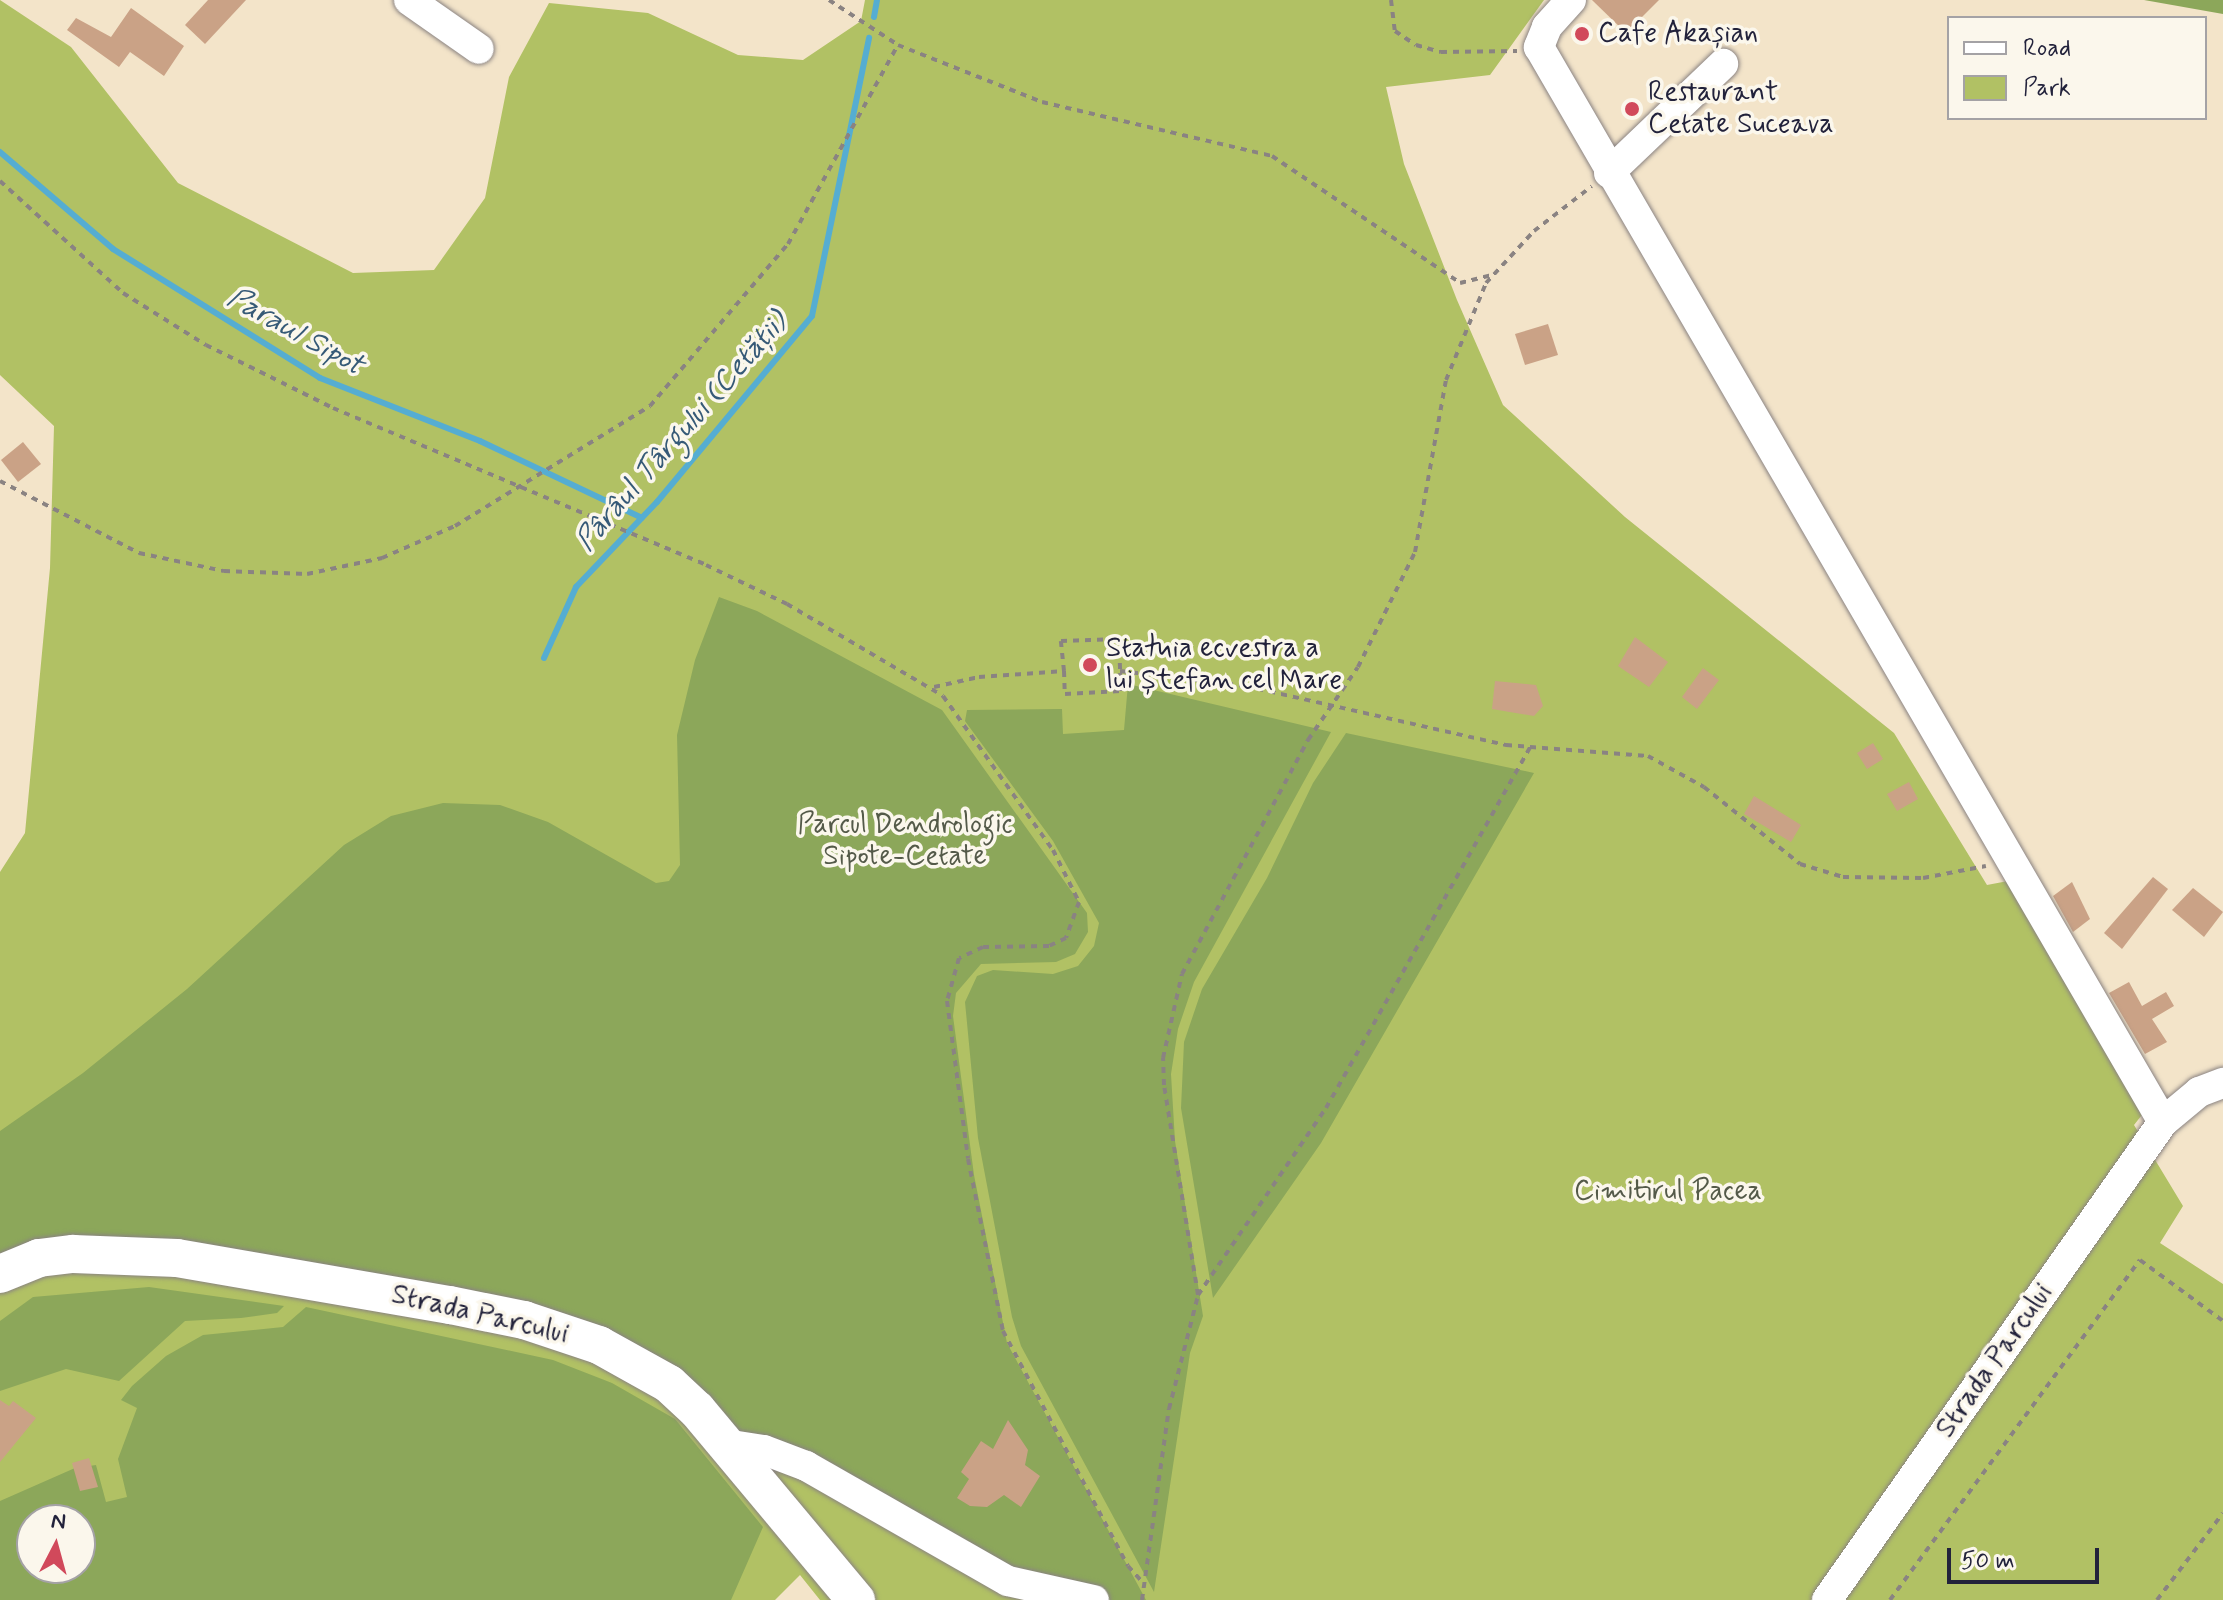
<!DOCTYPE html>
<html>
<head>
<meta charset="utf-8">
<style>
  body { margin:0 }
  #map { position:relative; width:2223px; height:1600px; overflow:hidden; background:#f3e4c9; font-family:Mynerve,sans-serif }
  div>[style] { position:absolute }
  .green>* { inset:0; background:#b1c164 }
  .forest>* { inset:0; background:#8ca75a }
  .stream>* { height:6px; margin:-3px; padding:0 3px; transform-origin:3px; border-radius:3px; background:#55add2 }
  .building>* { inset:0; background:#caa286 }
  .path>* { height:4px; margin-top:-2px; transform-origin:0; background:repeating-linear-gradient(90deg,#8a8382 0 6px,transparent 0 12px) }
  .roads { filter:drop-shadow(0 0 2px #8a8382) drop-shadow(0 0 2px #8a8382) }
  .minor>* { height:30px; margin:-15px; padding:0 15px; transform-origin:15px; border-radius:15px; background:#fff }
  .major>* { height:38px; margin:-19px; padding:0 19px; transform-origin:19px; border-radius:19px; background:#fff }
  .dots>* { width:22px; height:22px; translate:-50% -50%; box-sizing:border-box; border:4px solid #fbf7ec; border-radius:50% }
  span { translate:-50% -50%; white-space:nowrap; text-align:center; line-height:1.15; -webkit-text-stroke:7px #fbf7ec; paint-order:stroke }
  .poi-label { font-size:28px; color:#22223b }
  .left { translate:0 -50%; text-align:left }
  .park-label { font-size:28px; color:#545a49 }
  .street-label { font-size:28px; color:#22223b }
  .water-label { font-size:30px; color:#365a77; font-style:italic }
  .legend { position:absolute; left:1947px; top:16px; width:260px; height:104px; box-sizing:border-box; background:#fbf7ec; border:2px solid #a4a2a5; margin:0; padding:10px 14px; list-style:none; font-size:24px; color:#22223b }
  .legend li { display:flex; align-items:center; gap:16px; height:40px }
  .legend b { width:40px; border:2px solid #a4a2a5 }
  .north { position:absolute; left:16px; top:1504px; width:80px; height:80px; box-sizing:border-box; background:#fbf7ec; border:2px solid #a4a2a5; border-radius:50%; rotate:6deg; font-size:22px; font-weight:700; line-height:32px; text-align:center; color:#22223b }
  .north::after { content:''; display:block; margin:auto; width:28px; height:36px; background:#d1495b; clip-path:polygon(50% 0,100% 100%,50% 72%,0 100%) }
  .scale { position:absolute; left:1947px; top:1548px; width:152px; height:36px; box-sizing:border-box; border:4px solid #22223b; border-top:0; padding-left:10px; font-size:24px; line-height:28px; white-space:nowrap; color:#22223b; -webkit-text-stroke:6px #fbf7ec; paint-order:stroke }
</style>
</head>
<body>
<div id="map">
  <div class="green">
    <i style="clip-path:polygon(evenodd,0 0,71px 47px,178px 183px,353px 273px,434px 270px,485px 198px,509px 77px,549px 3px,648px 13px,738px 55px,803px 60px,861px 21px,865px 0,1544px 0,1490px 75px,1386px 87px,1404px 164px,1457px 300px,1503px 405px,1625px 517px,1894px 733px,1987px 885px,2008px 881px,2145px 1111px,2134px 1125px,2183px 1206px,2160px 1243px,2223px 1284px,2223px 1600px,820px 1600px,800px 1575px,775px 1600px,0 1600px,0 872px,25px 833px,50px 568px,54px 426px,0 375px,0 0,32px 1520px,80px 1520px,80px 1568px,32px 1568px,32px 1520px)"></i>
  </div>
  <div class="forest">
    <i style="clip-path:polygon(2144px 0,2223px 0,2223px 14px)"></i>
    <i style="clip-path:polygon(719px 597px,757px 611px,942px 710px,1087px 913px,1088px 932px,1075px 954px,1056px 962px,981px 964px,956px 993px,953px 1016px,974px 1175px,1007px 1343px,1146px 1600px,1035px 1600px,739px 1449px,657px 1370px,259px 1269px,41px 1266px,0 1289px,0 1131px,83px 1073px,187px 989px,344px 845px,391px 816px,443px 803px,500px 805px,548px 822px,656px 883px,669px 881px,680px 865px,677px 735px,695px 660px)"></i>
    <i style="clip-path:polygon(1128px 684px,1331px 732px,1194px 982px,1178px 1029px,1171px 1074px,1175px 1141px,1203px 1316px,1190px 1353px,1154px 1592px,1021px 1346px,1012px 1317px,978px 1138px,965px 1002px,977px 976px,993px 970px,1053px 974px,1078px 966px,1094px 946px,1099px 923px,1053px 841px,965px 721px,967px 710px,1062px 709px,1063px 734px,1124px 730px)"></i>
    <i style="clip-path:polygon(1346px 733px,1534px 773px,1321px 1143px,1213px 1298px,1181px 1108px,1184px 1042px,1202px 989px,1267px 878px,1313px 783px)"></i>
    <i style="clip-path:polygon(149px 1287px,284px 1306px,277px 1313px,241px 1318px,185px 1321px,119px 1381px,66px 1369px,0 1391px,0 1321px,33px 1297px)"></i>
    <i style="clip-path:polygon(evenodd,306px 1307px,553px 1360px,612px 1383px,675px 1419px,763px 1527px,731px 1600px,0 1600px,0 1501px,75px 1468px,96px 1465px,106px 1502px,127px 1497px,118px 1459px,137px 1408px,121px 1400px,132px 1386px,166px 1356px,203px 1335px,283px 1327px,306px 1307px,32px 1520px,80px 1520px,80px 1568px,32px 1568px,32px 1520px)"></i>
  </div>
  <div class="stream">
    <i style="left:874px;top:17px;width:17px;rotate:-80deg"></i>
    <i style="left:0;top:152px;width:149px;rotate:40.6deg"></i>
    <i style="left:113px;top:249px;width:244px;rotate:31.9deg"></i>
    <i style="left:320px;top:378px;width:172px;rotate:21.5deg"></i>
    <i style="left:480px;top:441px;width:179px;rotate:25.4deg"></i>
    <i style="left:544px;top:658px;width:78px;rotate:-65.7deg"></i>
    <i style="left:576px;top:587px;width:117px;rotate:-46.4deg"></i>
    <i style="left:657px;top:502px;width:242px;rotate:-50.2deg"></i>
    <i style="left:812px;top:316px;width:284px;rotate:-78.4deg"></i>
  </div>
  <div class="building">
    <i style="clip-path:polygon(208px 0,246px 0,205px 44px,185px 25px)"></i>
    <i style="clip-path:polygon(1592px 0,1659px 0,1626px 33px)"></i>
    <i style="clip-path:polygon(131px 8px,184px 46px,164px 76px,130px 52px,119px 67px,67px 30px,76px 18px,111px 37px)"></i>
    <i style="clip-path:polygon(1548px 324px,1558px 355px,1525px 365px,1515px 334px)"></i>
    <i style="clip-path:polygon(23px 442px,41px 464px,18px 482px,1px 460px)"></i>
    <i style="clip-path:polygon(1635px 637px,1668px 662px,1649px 687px,1618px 666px)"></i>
    <i style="clip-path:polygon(1703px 668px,1719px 680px,1697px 709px,1682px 697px)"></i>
    <i style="clip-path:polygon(1495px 681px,1536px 685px,1543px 706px,1534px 716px,1492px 709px)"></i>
    <i style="clip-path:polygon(1873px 743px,1883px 759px,1867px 769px,1857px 753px)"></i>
    <i style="clip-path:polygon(1909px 782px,1918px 799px,1897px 811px,1887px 794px)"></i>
    <i style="clip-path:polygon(1754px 796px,1801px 825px,1791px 842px,1744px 814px)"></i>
    <i style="clip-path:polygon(2153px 877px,2168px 889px,2122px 949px,2104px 933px)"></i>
    <i style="clip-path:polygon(2072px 882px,2090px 919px,2073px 932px,2053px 896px)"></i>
    <i style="clip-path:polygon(2193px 888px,2223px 912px,2204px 937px,2172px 910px)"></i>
    <i style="clip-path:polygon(2129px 982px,2142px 1006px,2166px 992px,2174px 1006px,2152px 1019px,2167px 1042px,2145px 1054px,2109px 993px)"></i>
    <i style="clip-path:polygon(0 1400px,9px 1406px,13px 1401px,36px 1418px,0 1462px)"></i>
    <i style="clip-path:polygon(1008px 1420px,1028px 1450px,1025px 1465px,1040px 1476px,1021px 1507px,1004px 1495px,987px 1507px,970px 1506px,957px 1498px,969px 1479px,961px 1472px,981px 1441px,993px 1449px)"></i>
    <i style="clip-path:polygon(89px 1458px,98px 1487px,80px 1491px,72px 1463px)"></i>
  </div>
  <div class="path">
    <i style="left:829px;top:0;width:82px;rotate:33.1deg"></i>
    <i style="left:898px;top:45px;width:155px;rotate:21.6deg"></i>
    <i style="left:1042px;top:102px;width:236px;rotate:13.2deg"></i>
    <i style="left:1272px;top:156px;width:227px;rotate:34deg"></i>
    <i style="left:1460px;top:283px;width:33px;rotate:-14deg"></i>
    <i style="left:1391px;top:0;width:31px;rotate:83deg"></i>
    <i style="left:1395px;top:31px;width:25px;rotate:34deg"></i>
    <i style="left:1416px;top:45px;width:26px;rotate:16deg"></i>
    <i style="left:1441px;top:52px;width:76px;rotate:-0.8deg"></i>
    <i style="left:0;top:181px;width:166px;rotate:42.3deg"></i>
    <i style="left:123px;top:293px;width:98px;rotate:32.1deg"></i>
    <i style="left:206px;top:345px;width:142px;rotate:26.4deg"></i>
    <i style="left:333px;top:408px;width:405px;rotate:22.8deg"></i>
    <i style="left:706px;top:565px;width:90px;rotate:25.7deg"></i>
    <i style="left:787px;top:604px;width:181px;rotate:30.5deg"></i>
    <i style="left:943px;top:696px;width:189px;rotate:54.5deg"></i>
    <i style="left:1053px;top:850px;width:58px;rotate:63.4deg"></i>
    <i style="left:1079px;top:902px;width:38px;rotate:110deg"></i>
    <i style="left:1066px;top:938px;width:19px;rotate:155deg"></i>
    <i style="left:1049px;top:946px;width:66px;rotate:179.1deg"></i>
    <i style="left:983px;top:947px;width:26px;rotate:155deg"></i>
    <i style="left:959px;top:958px;width:45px;rotate:105.6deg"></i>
    <i style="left:947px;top:1001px;width:159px;rotate:82.4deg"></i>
    <i style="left:968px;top:1159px;width:176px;rotate:78.5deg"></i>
    <i style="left:1003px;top:1331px;width:266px;rotate:62deg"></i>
    <i style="left:1128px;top:1566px;width:24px;rotate:48deg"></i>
    <i style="left:0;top:481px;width:157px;rotate:27.4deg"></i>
    <i style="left:139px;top:553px;width:87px;rotate:12deg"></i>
    <i style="left:224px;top:571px;width:83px;rotate:2.1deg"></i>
    <i style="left:307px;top:574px;width:77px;rotate:-12deg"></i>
    <i style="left:382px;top:558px;width:80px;rotate:-23.7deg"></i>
    <i style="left:455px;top:526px;width:229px;rotate:-31.6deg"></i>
    <i style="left:650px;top:406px;width:213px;rotate:-49.6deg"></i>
    <i style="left:788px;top:244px;width:227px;rotate:-61.1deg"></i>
    <i style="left:1064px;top:671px;width:23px;rotate:88deg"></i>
    <i style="left:1065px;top:694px;width:56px;rotate:-3.1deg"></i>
    <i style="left:1121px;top:691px;width:20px;rotate:-93deg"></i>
    <i style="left:934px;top:687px;width:46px;rotate:-12.5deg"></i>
    <i style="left:979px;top:677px;width:85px;rotate:-4deg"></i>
    <i style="left:1064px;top:671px;width:30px;rotate:-96deg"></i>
    <i style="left:1061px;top:641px;width:58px;rotate:-2deg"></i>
    <i style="left:1119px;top:639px;width:32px;rotate:88deg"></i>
    <i style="left:1120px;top:671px;width:127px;rotate:6.8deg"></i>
    <i style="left:1246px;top:686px;width:267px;rotate:12.8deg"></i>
    <i style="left:1506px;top:745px;width:142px;rotate:4.4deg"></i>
    <i style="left:1648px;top:756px;width:64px;rotate:29deg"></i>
    <i style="left:1704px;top:787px;width:123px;rotate:38.7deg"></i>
    <i style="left:1800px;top:864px;width:45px;rotate:16.8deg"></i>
    <i style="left:1843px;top:877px;width:80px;rotate:0.7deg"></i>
    <i style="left:1923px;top:878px;width:64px;rotate:-10.8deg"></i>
    <i style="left:1198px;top:1295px;width:213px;rotate:-99.2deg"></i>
    <i style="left:1164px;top:1085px;width:27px;rotate:-92deg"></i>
    <i style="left:1163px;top:1058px;width:86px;rotate:-77.3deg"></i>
    <i style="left:1182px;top:974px;width:266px;rotate:-61.7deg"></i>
    <i style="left:1308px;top:740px;width:88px;rotate:-55.6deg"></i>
    <i style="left:1358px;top:667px;width:128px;rotate:-63.6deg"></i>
    <i style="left:1415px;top:552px;width:175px;rotate:-79.8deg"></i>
    <i style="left:1446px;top:380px;width:105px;rotate:-67.6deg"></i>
    <i style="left:1486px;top:283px;width:71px;rotate:-47.3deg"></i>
    <i style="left:1534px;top:231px;width:73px;rotate:-37.8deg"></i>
    <i style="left:1142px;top:1600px;width:193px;rotate:-82deg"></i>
    <i style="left:1169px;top:1409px;width:118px;rotate:-75.7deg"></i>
    <i style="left:1198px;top:1295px;width:227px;rotate:-55.6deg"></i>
    <i style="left:1326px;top:1108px;width:416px;rotate:-60.5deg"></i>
    <i style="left:1890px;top:1600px;width:422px;rotate:-53.7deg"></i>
    <i style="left:2140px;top:1260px;width:103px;rotate:36.3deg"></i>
    <i style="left:2157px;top:1600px;width:109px;rotate:-52.8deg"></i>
  </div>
  <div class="roads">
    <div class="minor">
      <i style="left:409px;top:0;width:85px;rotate:35deg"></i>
      <i style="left:1571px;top:0;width:36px;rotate:132deg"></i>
      <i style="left:1547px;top:27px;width:22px;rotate:112deg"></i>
      <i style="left:1539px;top:47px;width:1243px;rotate:59.87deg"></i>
      <i style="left:1609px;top:173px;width:158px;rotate:-43.7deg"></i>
      <i style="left:725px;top:1444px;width:39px;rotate:9deg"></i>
      <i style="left:764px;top:1450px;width:45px;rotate:20.9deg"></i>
      <i style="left:806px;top:1466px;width:232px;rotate:29.7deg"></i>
      <i style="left:1008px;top:1581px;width:88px;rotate:12.5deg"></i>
      <i style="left:1827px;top:1600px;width:584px;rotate:-54.9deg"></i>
      <i style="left:2163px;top:1122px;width:47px;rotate:-39.8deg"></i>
      <i style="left:2199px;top:1092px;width:26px;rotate:-21deg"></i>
    </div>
    <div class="major">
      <i style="left:0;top:1274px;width:42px;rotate:-22.3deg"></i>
      <i style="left:39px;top:1258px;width:34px;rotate:-7deg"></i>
      <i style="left:73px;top:1254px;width:104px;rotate:2.2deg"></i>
      <i style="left:177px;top:1258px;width:277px;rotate:9.8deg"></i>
      <i style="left:450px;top:1305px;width:76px;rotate:11.5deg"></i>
      <i style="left:524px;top:1320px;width:79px;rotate:18.4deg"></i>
      <i style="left:599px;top:1345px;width:80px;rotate:29.1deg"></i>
      <i style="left:669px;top:1384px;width:38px;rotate:43deg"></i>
      <i style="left:697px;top:1410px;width:248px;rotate:50.1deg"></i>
    </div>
  </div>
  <div class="dots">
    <i style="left:1582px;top:34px;background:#d1495b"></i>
    <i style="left:1632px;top:109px;background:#d1495b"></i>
    <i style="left:1090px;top:665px;background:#d1495b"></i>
  </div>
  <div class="poi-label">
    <span class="left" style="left:1598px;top:34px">Cafe Akașian</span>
    <span class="left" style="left:1648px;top:109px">Restaurant<br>Cetate Suceava</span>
    <span class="left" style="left:1106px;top:665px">Statuia ecvestra a<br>lui Ștefan cel Mare</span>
  </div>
  <div class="park-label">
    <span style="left:905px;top:841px">Parcul Dendrologic<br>Sipote-Cetate</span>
    <span style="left:1668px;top:1192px">Cimitirul Pacea</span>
  </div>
  <div class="street-label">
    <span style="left:480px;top:1315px;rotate:13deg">Strada Parcului</span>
    <span style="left:1995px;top:1361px;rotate:-55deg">Strada Parcului</span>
  </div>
  <div class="water-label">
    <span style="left:295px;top:332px;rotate:29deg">Paraul Sipot</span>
    <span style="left:682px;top:432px;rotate:-49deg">Pârâul Târgului (Cetății)</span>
  </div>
  <ul class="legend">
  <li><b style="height:10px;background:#fff"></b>Road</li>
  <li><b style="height:22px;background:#b1c164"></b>Park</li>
  </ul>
  <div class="north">N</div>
  <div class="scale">50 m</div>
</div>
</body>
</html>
